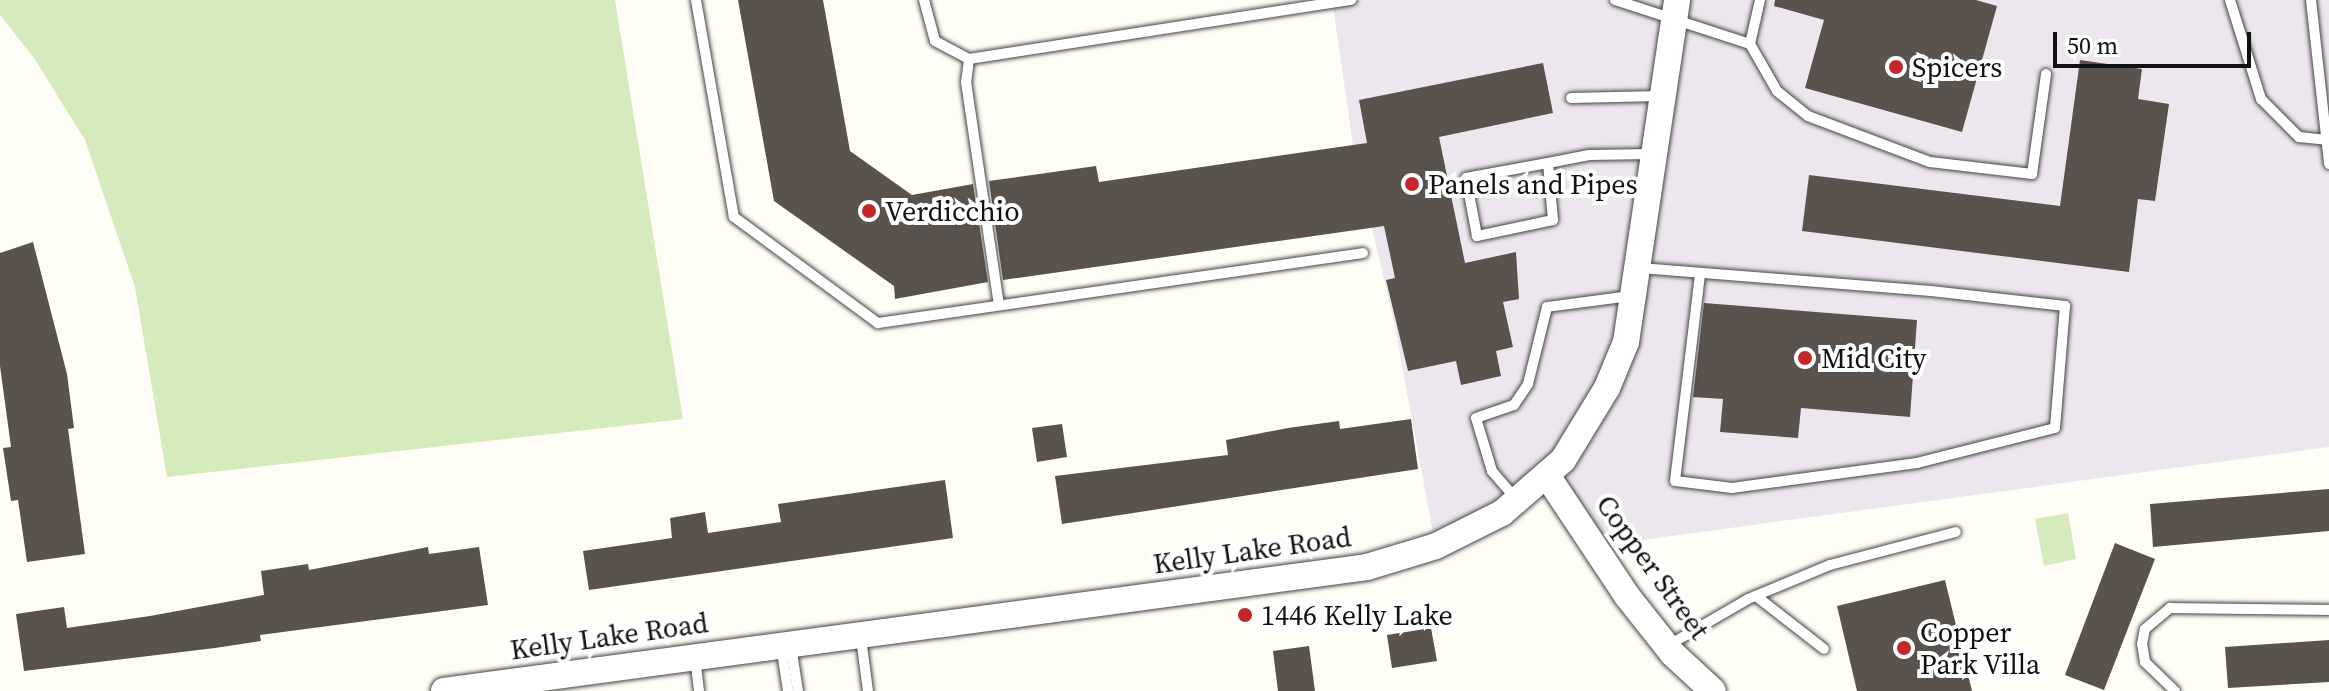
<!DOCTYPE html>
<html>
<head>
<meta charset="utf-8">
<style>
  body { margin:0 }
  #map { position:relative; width:2329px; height:691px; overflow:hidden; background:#fffdf5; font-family:"Source Serif 4",serif }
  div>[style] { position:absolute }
  .industrial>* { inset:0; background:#eee6ef }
  .green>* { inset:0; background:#d5ebbd }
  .building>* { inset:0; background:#5a524d }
  .roads { filter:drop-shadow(0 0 2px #444) drop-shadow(0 0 2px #444) }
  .service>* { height:10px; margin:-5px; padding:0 5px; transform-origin:5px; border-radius:5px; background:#fff }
  .tertiary>* { height:26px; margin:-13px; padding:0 13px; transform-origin:13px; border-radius:13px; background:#fff }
  .dots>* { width:22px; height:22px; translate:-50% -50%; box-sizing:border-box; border:4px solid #fff; border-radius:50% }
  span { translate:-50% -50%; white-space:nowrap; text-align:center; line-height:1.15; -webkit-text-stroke:8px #fff; paint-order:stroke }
  .poi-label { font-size:28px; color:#111 }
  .left { translate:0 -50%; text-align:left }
  .street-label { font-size:28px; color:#111 }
  .scale { position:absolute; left:2053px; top:32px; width:198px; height:36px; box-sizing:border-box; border:4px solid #111; border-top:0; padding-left:10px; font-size:24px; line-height:28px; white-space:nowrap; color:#111; -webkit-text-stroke:6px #fff; paint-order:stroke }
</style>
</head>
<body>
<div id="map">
  <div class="industrial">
    <i style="clip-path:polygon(1332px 0,2329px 0,2329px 447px,1598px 546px,1548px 474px,1435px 544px,1394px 322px,1354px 152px)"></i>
  </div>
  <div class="green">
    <i style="clip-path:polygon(0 0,615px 0,683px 419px,167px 477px,135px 287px,85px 140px,34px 58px,0 15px)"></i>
    <i style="clip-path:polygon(2068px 513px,2076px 559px,2044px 566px,2035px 519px)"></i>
  </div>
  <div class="building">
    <i style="clip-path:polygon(738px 0,823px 0,850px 151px,912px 195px,973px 184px,988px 282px,895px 299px,894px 286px,774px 201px)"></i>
    <i style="clip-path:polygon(1775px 0,1976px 0,1997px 6px,1962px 132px,1805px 88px,1824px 20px,1774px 6px)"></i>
    <i style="clip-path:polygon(2080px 60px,2142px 69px,2138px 99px,2169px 104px,2155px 201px,2138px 199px,2129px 272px,1802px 231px,1809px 175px,2060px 206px)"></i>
    <i style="clip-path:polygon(1543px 63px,1553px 113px,1439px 137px,1465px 263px,1516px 252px,1519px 299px,1503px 302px,1513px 347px,1496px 351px,1501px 376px,1461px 385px,1456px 361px,1408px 371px,1386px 280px,1395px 278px,1384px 226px,1003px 280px,989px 181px,1096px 166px,1099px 182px,1367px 143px,1359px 100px)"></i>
    <i style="clip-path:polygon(33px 242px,67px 374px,74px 428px,68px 429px,85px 554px,27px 562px,18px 500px,11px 501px,3px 448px,11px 447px,0 366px,0 253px)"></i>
    <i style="clip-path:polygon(1704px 303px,1917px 320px,1910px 417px,1801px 408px,1798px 438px,1720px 432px,1723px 399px,1693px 397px)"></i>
    <i style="clip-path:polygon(1411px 419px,1418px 469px,1062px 524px,1055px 476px,1228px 455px,1226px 440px,1288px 428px,1339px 421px,1340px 429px)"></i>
    <i style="clip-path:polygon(1062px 424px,1067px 457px,1037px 462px,1032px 428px)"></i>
    <i style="clip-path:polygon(945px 480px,953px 538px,589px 590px,583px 551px,672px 538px,670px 518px,705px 512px,708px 533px,781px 522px,778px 504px)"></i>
    <i style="clip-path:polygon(2329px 489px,2329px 531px,2153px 547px,2150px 504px)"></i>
    <i style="clip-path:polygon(2115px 543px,2155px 559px,2104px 690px,2065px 675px)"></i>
    <i style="clip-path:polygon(428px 547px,429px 554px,479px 547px,488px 605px,260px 635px,261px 641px,215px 648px,24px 671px,16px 614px,64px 607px,67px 628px,150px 616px,264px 595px,261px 571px,308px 564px,309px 570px)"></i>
    <i style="clip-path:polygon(1945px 580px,1972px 691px,1857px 691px,1837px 606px)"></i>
    <i style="clip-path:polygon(1431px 628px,1437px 661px,1392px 668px,1387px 635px)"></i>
    <i style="clip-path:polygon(2329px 640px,2329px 682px,2228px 688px,2225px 647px)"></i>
    <i style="clip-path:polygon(1309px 646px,1315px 691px,1278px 691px,1273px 651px)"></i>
  </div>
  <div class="roads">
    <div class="service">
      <i style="left:696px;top:0;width:220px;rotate:80.1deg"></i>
      <i style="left:734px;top:217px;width:179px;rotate:36.4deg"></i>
      <i style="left:878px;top:323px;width:490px;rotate:-8.2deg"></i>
      <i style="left:924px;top:0;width:42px;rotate:75deg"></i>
      <i style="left:935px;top:41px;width:38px;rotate:28deg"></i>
      <i style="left:969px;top:59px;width:387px;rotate:-8.8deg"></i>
      <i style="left:1615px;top:0;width:142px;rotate:18.1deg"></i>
      <i style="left:1750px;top:44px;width:45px;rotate:-77.2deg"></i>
      <i style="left:2230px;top:0;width:104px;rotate:72.6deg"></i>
      <i style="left:2261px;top:99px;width:54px;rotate:45deg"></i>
      <i style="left:2299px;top:137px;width:30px;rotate:6deg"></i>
      <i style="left:2311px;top:0;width:165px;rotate:83.7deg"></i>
      <i style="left:1750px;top:44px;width:54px;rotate:60.1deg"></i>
      <i style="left:1777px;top:91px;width:40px;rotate:39deg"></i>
      <i style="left:1808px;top:116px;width:130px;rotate:20.7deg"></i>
      <i style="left:1930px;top:162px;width:103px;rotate:6.7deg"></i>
      <i style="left:2032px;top:174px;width:101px;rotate:-82deg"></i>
      <i style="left:969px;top:59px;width:23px;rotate:97deg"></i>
      <i style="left:966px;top:82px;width:225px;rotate:81.6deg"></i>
      <i style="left:1571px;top:98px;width:90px;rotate:-1.3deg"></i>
      <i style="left:1548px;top:163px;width:57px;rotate:85deg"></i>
      <i style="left:1553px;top:220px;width:78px;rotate:168.1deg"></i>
      <i style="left:1477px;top:236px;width:59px;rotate:-100.7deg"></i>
      <i style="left:1466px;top:178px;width:83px;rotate:-10.4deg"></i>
      <i style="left:1548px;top:163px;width:42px;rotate:-11deg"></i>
      <i style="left:1589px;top:155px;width:63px;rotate:-0.9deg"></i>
      <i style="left:1640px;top:268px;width:292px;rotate:4.5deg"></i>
      <i style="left:1931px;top:291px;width:135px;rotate:6.4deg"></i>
      <i style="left:2065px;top:306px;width:122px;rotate:94.7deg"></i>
      <i style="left:2055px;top:428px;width:142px;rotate:165.8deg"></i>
      <i style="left:1917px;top:463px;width:187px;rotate:172.3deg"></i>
      <i style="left:1732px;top:488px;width:57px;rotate:-173deg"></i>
      <i style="left:1675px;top:481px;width:209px;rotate:-83.1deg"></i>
      <i style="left:1517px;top:500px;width:38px;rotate:-131deg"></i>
      <i style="left:1492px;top:471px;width:55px;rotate:-106.8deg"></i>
      <i style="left:1476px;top:418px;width:40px;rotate:-18.9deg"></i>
      <i style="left:1514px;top:405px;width:25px;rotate:-56deg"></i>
      <i style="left:1528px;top:384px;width:79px;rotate:-76.1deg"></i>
      <i style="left:1547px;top:307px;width:85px;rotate:-7.5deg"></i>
      <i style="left:1756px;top:596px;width:86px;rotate:37.9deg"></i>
      <i style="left:861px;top:638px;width:53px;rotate:82.5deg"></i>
      <i style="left:781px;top:645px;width:47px;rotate:81.3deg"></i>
      <i style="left:1669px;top:645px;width:91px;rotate:-30.2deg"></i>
      <i style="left:1748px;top:599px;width:89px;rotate:-22.5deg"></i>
      <i style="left:1830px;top:565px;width:130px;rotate:-14.7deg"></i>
      <i style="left:791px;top:646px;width:46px;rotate:81.2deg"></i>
      <i style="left:695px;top:658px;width:33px;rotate:83deg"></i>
      <i style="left:2175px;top:691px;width:42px;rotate:-136deg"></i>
      <i style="left:2145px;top:662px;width:18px;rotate:-99deg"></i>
      <i style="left:2142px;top:644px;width:15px;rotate:-79deg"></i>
      <i style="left:2145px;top:629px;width:33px;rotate:-40deg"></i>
      <i style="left:2170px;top:608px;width:159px;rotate:0.7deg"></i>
    </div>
    <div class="tertiary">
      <i style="left:1548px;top:477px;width:143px;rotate:56.4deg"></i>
      <i style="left:1627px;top:596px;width:74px;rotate:51.6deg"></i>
      <i style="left:1673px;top:654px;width:54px;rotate:42.8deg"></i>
      <i style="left:444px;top:691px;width:931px;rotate:-7.65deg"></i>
      <i style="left:1367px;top:567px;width:72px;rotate:-16.9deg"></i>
      <i style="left:1436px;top:546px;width:74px;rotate:-26.6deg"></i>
      <i style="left:1502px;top:513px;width:81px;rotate:-41deg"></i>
      <i style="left:1563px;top:460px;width:84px;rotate:-58.6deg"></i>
      <i style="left:1607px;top:388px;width:50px;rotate:-67.6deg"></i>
      <i style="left:1626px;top:342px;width:346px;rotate:-81.5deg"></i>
    </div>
  </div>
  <div class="dots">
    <i style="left:1896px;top:67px;background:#c4262e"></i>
    <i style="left:1412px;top:184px;background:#c4262e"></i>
    <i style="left:869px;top:211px;background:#c4262e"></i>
    <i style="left:1805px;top:358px;background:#c4262e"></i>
    <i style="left:1245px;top:615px;background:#c4262e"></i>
    <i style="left:1904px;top:648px;background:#c4262e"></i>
  </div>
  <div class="poi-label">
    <span class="left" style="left:1912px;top:67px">Spicers</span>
    <span class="left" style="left:1428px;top:184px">Panels and Pipes</span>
    <span class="left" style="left:885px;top:211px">Verdicchio</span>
    <span class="left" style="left:1821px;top:358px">Mid City</span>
    <span class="left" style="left:1261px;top:615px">1446 Kelly Lake</span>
    <span class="left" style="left:1920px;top:648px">Copper<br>Park Villa</span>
  </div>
  <div class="street-label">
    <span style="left:1252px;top:550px;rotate:-8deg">Kelly Lake Road</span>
    <span style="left:1653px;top:567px;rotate:54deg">Copper Street</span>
    <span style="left:609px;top:636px;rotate:-8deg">Kelly Lake Road</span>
  </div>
  <div class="scale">50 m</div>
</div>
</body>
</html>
